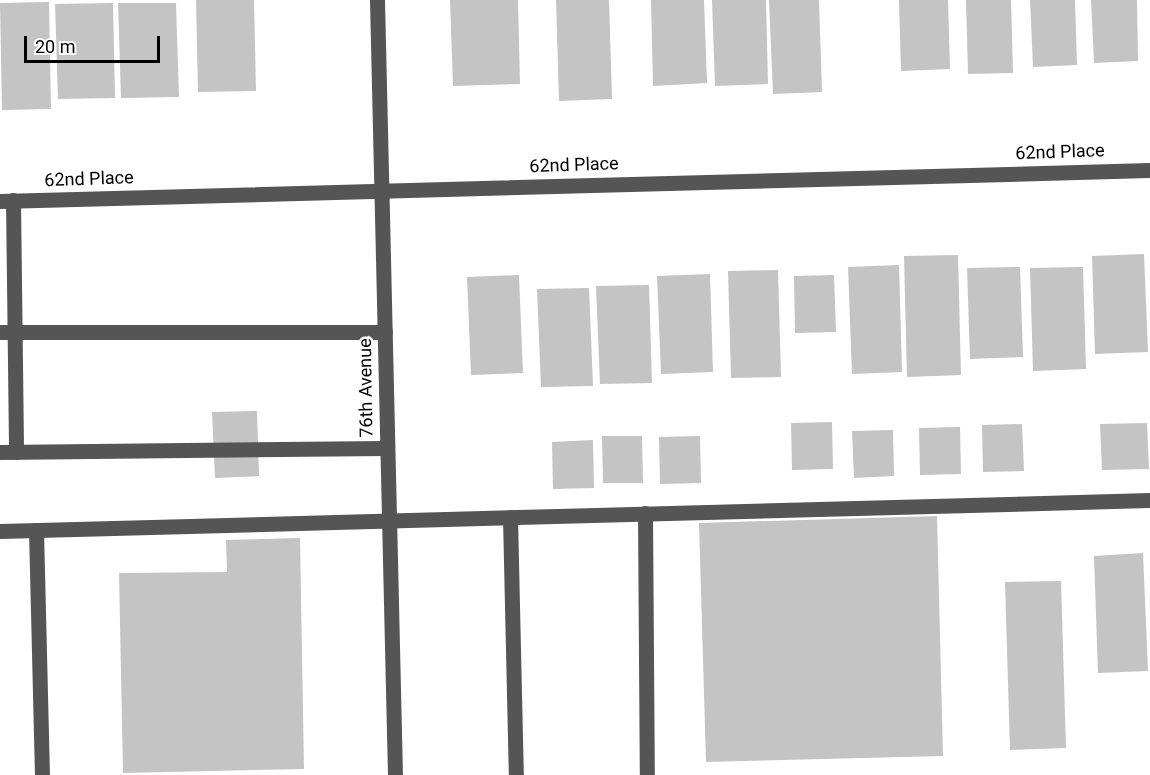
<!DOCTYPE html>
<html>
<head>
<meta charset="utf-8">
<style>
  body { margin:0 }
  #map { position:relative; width:1150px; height:775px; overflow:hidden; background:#fff; font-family:Roboto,sans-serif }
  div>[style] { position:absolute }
  .building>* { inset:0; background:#c4c4c4 }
  .minor>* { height:15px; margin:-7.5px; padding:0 7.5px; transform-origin:7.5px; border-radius:7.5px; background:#555 }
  span { translate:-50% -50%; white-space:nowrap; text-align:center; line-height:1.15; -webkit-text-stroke:5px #fff; paint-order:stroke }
  .street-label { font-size:18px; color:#000 }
  .scale { position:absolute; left:24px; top:36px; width:136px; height:27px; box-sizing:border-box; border:3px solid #000; border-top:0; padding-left:8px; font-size:18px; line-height:21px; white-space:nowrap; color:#000; -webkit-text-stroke:4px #fff; paint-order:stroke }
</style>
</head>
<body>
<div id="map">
  <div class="building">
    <i style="clip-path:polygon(196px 0,254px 0,256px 91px,198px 92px)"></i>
    <i style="clip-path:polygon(450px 0,518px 0,520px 84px,453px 86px)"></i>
    <i style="clip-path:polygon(556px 0,609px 0,612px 99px,559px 101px)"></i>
    <i style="clip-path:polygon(651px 0,704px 0,707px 83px,653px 86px)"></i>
    <i style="clip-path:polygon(712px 0,766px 0,768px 84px,715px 86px)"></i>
    <i style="clip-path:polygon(769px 0,819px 0,822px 92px,773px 94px)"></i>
    <i style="clip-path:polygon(899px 0,948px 0,950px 69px,901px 71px)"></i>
    <i style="clip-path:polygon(966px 0,1011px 0,1013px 73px,968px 74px)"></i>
    <i style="clip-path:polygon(1030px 0,1075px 0,1077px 65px,1033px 67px)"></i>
    <i style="clip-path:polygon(1091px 0,1137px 0,1138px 61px,1094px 63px)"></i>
    <i style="clip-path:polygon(49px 2px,51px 109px,2px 110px,0 3px)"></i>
    <i style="clip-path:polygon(113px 3px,115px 98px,58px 99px,55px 4px)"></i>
    <i style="clip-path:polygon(118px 3px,176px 3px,179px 97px,121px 98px)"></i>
    <i style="clip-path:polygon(1144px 254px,1148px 352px,1095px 354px,1092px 256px)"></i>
    <i style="clip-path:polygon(958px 255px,961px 375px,907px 377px,904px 256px)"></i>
    <i style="clip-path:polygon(899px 265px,902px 372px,852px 374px,848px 267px)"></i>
    <i style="clip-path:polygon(1020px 267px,1023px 357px,970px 359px,967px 268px)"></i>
    <i style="clip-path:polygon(1083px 267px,1086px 369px,1033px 371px,1030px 268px)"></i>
    <i style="clip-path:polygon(778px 270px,781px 377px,731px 378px,728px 271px)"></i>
    <i style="clip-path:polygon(710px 274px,713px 372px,661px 374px,657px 276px)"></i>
    <i style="clip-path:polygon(519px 275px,523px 373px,471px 375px,467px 277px)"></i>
    <i style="clip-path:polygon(834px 275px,836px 332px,795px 333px,794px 276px)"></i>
    <i style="clip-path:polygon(649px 285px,652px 383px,600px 384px,596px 286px)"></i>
    <i style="clip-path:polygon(589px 288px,593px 386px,541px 387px,537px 289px)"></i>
    <i style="clip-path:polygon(257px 411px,259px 476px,215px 478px,212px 412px)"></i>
    <i style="clip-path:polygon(832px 422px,833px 469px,792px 470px,791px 423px)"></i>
    <i style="clip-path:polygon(1147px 423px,1149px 469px,1102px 470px,1100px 424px)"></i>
    <i style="clip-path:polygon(1022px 424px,1024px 471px,983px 472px,982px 425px)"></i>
    <i style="clip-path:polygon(960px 427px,961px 474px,920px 475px,919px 428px)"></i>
    <i style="clip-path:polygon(893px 430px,894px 476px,854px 478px,852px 431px)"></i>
    <i style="clip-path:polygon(602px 436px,642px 436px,643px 483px,603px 483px)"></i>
    <i style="clip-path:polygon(700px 436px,701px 483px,660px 484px,659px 437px)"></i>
    <i style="clip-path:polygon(593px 440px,594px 488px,553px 489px,552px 442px)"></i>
    <i style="clip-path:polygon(937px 516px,943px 756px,706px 762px,699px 523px)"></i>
    <i style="clip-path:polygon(300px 538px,304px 769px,123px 773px,119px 573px,227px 572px,226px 540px)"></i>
    <i style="clip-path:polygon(1143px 553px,1148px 671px,1098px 673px,1094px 556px)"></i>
    <i style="clip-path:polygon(1061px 581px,1066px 748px,1010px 750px,1005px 582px)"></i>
  </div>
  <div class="minor">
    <i style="left:377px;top:0;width:775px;rotate:88.67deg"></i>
    <i style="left:13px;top:200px;width:252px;rotate:89.3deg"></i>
    <i style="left:0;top:201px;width:1150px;rotate:-1.54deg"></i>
    <i style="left:0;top:332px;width:385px"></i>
    <i style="left:0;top:452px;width:387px;rotate:-0.6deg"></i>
    <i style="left:645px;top:513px;width:262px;rotate:89.6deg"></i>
    <i style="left:510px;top:517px;width:258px;rotate:88.7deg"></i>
    <i style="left:36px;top:530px;width:245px;rotate:88.6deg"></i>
    <i style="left:0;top:531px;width:1150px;rotate:-1.54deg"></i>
  </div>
  <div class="street-label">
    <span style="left:1060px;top:152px;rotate:-2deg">62nd Place</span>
    <span style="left:574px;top:165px;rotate:-2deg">62nd Place</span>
    <span style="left:89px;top:179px;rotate:-2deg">62nd Place</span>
    <span style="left:366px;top:388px;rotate:-91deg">76th Avenue</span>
  </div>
  <div class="scale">20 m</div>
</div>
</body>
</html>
